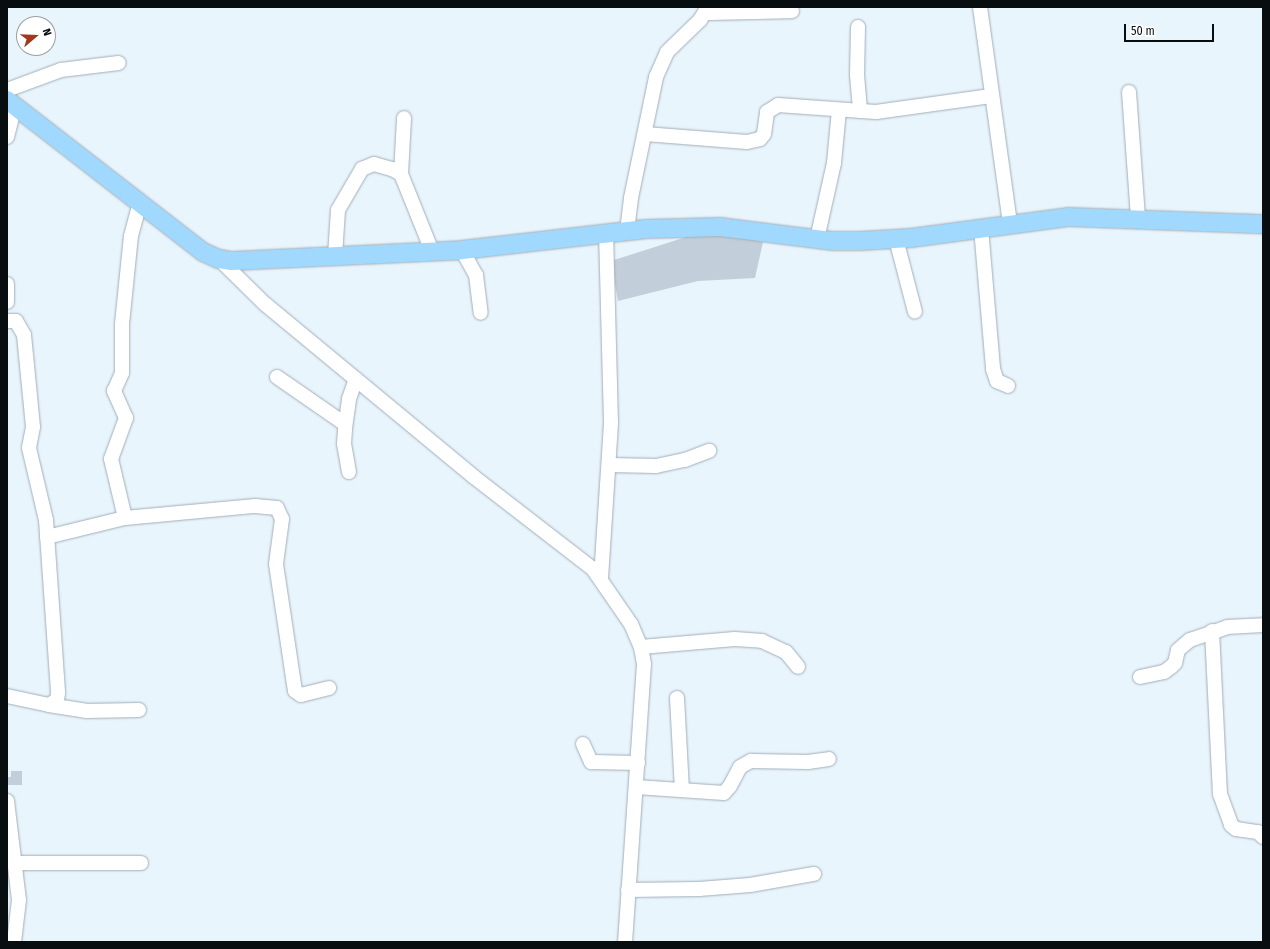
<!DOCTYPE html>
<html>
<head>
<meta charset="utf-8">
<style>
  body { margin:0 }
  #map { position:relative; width:1270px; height:949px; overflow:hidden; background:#e9f5fd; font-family:"Fira Sans Condensed",sans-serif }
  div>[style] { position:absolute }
  .building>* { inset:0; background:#c2cfda }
  .roads { filter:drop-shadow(0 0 1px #a1aeb8) drop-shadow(0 0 1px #a1aeb8) }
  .minor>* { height:14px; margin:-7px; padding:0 7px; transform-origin:7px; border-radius:7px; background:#fff }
  .major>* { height:18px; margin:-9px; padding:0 9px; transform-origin:9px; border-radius:9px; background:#a1d9fe }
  span { translate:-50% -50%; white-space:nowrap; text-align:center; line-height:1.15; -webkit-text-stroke:4px #fff; paint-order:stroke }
  .frame { position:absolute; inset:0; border:8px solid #080d10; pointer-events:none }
  .north { position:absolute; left:16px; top:16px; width:40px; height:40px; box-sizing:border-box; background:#fff; border:1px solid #9c9e9f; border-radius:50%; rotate:71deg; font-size:11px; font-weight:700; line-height:16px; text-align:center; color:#080d10 }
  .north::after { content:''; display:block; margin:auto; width:14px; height:18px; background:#a0381c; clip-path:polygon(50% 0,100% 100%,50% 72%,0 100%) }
  .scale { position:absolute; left:1124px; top:24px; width:90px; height:18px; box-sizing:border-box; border:2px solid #080d10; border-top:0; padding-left:5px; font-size:12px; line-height:14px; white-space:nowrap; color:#080d10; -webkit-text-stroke:3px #fff; paint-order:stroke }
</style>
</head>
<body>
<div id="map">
  <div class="building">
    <i style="clip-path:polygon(708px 230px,763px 242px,755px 278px,698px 281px,618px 301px,611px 261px)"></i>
    <i style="clip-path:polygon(11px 771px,22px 771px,22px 785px,7px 785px,7px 777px,11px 777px)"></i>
  </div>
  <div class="roads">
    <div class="minor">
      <i style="left:980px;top:7px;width:218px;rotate:82.1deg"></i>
      <i style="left:706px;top:13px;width:86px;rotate:-1.3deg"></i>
      <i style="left:858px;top:27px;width:48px;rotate:91.2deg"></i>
      <i style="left:857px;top:75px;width:36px;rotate:85deg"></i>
      <i style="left:7px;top:90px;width:58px;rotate:-20.3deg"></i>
      <i style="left:61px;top:70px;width:58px;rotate:-6.9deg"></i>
      <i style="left:1129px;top:92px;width:126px;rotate:85.9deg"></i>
      <i style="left:645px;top:134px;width:102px;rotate:4.5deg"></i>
      <i style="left:747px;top:142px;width:13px;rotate:-13deg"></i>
      <i style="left:760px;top:139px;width:6px;rotate:-51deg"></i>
      <i style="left:764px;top:134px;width:22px;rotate:-82deg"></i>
      <i style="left:767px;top:112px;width:13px;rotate:-32deg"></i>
      <i style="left:778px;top:105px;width:98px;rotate:4.1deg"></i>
      <i style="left:876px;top:112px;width:116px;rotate:-7.9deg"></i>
      <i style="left:7px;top:137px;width:32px;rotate:-76deg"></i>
      <i style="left:401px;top:174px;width:56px;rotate:-86.9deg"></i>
      <i style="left:981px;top:228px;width:142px;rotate:85.1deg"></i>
      <i style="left:993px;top:369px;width:13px;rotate:72deg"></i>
      <i style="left:997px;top:381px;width:12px;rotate:24deg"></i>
      <i style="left:627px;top:231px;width:33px;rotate:-83deg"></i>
      <i style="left:631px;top:198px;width:124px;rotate:-78.3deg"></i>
      <i style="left:656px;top:77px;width:27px;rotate:-66deg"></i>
      <i style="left:667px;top:52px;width:46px;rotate:-44.1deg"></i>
      <i style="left:700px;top:20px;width:15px;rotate:-58deg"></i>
      <i style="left:817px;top:239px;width:78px;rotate:-77.4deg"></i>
      <i style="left:834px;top:163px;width:53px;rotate:-84.6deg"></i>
      <i style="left:896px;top:239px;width:75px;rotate:75.4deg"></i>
      <i style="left:462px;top:250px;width:29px;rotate:61deg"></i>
      <i style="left:476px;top:275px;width:38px;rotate:83deg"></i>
      <i style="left:335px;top:256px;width:46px;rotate:-86.3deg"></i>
      <i style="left:338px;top:210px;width:48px;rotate:-59.7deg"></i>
      <i style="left:362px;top:169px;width:13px;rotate:-23deg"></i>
      <i style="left:374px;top:164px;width:19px;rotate:16deg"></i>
      <i style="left:392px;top:169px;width:10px;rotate:29deg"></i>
      <i style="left:401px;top:174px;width:83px;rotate:68.1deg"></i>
      <i style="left:219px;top:259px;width:64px;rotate:44.4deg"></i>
      <i style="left:265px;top:304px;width:271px;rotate:39.6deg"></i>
      <i style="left:474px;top:477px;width:150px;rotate:37.7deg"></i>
      <i style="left:593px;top:569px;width:67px;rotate:55.4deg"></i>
      <i style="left:631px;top:624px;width:25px;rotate:67deg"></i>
      <i style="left:641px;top:647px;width:17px;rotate:80deg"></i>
      <i style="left:644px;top:664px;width:279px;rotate:93.9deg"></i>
      <i style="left:7px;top:284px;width:18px;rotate:90deg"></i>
      <i style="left:7px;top:321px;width:9px"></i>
      <i style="left:16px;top:321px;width:16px;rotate:60deg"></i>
      <i style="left:24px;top:335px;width:92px;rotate:84.4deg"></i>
      <i style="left:33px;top:427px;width:21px;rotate:101deg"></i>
      <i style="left:29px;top:448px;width:74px;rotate:76.7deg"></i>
      <i style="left:46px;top:520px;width:173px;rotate:86deg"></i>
      <i style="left:58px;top:693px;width:7px;rotate:98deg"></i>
      <i style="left:57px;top:700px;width:9px;rotate:148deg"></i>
      <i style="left:49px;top:705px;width:43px;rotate:-167.9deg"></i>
      <i style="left:277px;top:377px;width:83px;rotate:34.7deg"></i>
      <i style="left:610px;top:465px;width:46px;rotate:1.2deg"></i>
      <i style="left:656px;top:466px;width:30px;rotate:-12deg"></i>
      <i style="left:685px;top:460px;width:26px;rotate:-21deg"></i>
      <i style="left:349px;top:472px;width:28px;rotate:-100deg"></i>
      <i style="left:344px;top:444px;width:16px;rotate:-86deg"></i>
      <i style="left:345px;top:428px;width:29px;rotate:-82deg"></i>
      <i style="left:349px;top:399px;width:21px;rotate:-71deg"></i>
      <i style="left:125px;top:518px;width:61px;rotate:-103.3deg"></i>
      <i style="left:111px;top:459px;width:44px;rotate:-69.9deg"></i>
      <i style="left:126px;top:418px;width:30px;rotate:-114deg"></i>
      <i style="left:114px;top:391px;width:20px;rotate:-66deg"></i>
      <i style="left:122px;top:373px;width:49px;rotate:-90deg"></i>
      <i style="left:122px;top:324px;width:88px;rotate:-84.2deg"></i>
      <i style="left:131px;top:236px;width:34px;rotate:-75deg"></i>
      <i style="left:47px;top:537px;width:80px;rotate:-13.7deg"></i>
      <i style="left:125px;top:518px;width:131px;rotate:-5.3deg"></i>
      <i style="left:255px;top:506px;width:22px;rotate:5deg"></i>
      <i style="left:277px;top:508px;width:12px;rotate:66deg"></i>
      <i style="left:282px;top:519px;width:45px;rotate:97.6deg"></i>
      <i style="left:276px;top:564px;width:128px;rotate:81.5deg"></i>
      <i style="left:295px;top:691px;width:7px;rotate:34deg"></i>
      <i style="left:301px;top:695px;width:29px;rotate:-14deg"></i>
      <i style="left:601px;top:578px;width:155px;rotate:-86.3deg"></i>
      <i style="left:611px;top:423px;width:189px;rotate:-91.5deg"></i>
      <i style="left:1212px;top:631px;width:163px;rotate:87.2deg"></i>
      <i style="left:1220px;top:794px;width:33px;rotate:70deg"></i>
      <i style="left:1231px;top:825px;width:6px;rotate:39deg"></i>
      <i style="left:1236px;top:829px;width:22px;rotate:8deg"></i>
      <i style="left:1258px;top:832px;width:7px;rotate:45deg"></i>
      <i style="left:641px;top:647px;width:94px;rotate:-4.9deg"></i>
      <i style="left:735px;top:639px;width:27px;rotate:4deg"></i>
      <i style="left:762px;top:641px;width:26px;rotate:25deg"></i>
      <i style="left:786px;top:652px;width:19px;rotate:51deg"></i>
      <i style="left:1140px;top:677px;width:25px;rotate:-12deg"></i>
      <i style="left:1164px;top:672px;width:9px;rotate:-36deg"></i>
      <i style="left:1171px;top:667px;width:6px;rotate:-45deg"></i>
      <i style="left:1175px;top:663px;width:13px;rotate:-77deg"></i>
      <i style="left:1178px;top:650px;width:16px;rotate:-40deg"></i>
      <i style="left:1190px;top:640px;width:39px;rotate:-19deg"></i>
      <i style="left:1227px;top:627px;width:36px;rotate:-3deg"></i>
      <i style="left:677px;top:698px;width:91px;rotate:86.9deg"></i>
      <i style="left:49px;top:705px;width:37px;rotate:9deg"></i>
      <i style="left:86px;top:711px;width:53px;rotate:-1.1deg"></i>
      <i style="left:583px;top:744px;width:20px;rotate:66deg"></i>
      <i style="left:591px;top:762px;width:47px;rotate:1.2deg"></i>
      <i style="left:636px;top:787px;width:88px;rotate:3.9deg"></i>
      <i style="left:724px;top:793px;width:9px;rotate:-49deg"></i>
      <i style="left:730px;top:786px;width:21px;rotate:-62deg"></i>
      <i style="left:740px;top:767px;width:13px;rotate:-29deg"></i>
      <i style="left:751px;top:761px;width:57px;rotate:1deg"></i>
      <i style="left:808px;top:762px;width:21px;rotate:-8deg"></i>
      <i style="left:7px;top:801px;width:100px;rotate:83.1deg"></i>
      <i style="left:19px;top:900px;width:42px;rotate:96.8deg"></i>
      <i style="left:15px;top:863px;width:126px"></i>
      <i style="left:628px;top:890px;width:71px;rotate:-0.8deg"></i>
      <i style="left:699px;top:889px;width:51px;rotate:-4.5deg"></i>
      <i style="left:750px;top:885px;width:65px;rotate:-9.8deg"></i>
    </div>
    <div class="major">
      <i style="left:7px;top:100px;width:248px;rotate:37.8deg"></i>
      <i style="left:203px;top:252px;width:17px;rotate:24deg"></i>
      <i style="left:219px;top:259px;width:13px;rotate:9deg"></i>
      <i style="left:232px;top:261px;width:230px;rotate:-2.7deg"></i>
      <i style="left:462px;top:250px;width:185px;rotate:-6.5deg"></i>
      <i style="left:646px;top:229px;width:74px;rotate:-1.5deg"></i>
      <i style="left:720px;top:227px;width:114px;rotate:7.1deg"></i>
      <i style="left:833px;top:241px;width:27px"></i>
      <i style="left:860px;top:241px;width:51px;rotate:-3.4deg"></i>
      <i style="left:911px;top:238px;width:158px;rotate:-7.6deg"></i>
      <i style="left:1068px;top:217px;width:195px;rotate:2.1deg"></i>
    </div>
  </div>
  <div class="frame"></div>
  <div class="north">N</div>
  <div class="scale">50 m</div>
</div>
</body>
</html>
